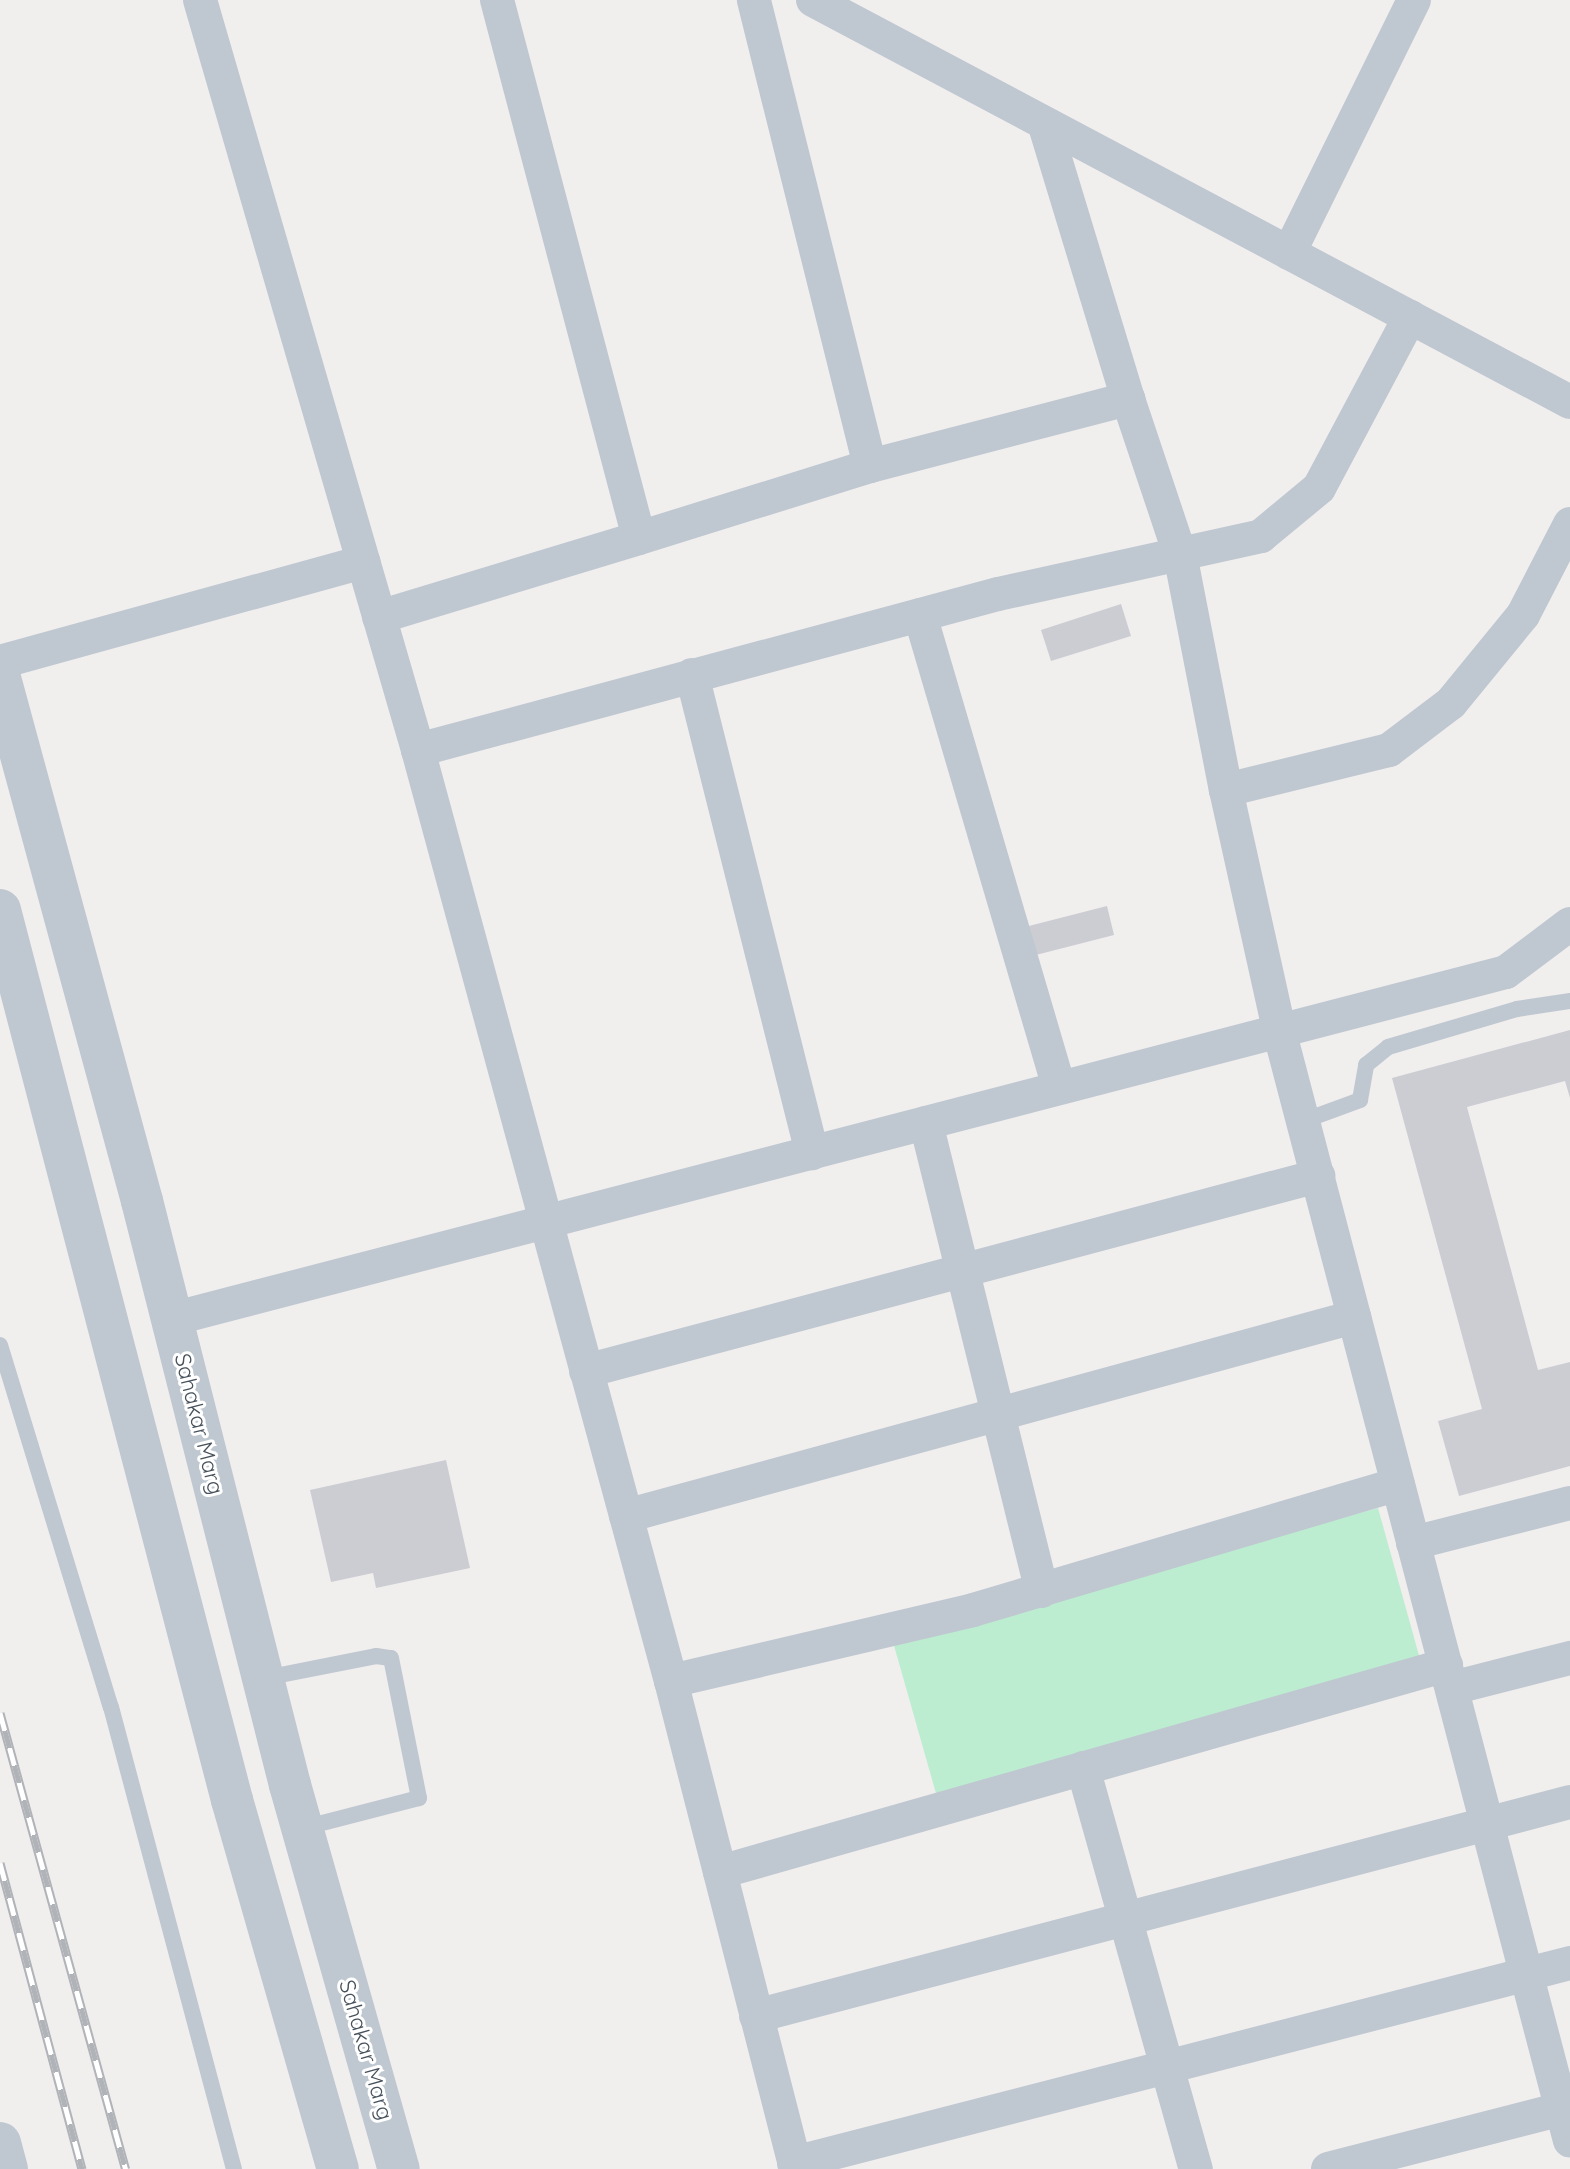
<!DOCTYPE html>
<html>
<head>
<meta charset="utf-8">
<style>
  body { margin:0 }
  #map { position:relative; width:1570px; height:2169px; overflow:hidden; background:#f1eeee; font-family:Quicksand,sans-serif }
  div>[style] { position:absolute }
  .green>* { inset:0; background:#bdedd0 }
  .building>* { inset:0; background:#cbcdd3 }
  .service>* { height:16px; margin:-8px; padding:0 8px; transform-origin:8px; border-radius:8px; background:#bfc8d0 }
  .minor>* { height:34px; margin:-17px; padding:0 17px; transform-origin:17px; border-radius:17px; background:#bfc8d0 }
  .tertiary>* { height:42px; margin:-21px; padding:0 21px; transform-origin:21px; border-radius:21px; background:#bfc8d0 }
  .rail>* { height:9px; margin-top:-4.5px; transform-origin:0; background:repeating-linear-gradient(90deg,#fff 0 18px,#b0b3b8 0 36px); box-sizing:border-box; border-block:2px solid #b0b3b8 }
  span { translate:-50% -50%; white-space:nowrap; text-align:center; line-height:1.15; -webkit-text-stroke:6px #fff; paint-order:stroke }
  .street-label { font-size:22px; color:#47515b }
</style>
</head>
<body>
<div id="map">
  <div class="green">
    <i style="clip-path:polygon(1378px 1508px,1425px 1677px,941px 1811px,893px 1642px)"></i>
  </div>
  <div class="building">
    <i style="clip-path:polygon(1121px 604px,1131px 636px,1051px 661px,1041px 630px)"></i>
    <i style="clip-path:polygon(1107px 906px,1114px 935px,1028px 957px,1021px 928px)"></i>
    <i style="clip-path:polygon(1570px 1030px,1570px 1098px,1565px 1081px,1467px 1107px,1538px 1370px,1570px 1362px,1570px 1466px,1459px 1496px,1438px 1421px,1482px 1409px,1392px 1078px)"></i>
    <i style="clip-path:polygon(446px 1460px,470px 1568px,376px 1588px,373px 1573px,331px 1582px,310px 1490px)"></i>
  </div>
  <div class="service">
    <i style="left:1303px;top:1121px;width:61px;rotate:-20.2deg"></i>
    <i style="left:1360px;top:1100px;width:36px;rotate:-80deg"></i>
    <i style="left:1366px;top:1065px;width:28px;rotate:-39deg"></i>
    <i style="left:1388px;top:1047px;width:134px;rotate:-16.4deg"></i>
    <i style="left:1517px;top:1009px;width:54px;rotate:-8.6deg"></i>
    <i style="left:0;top:1345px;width:379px;rotate:73deg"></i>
    <i style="left:111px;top:1707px;width:478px;rotate:75.1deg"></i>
    <i style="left:265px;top:1678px;width:113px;rotate:-11.2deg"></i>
    <i style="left:376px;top:1656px;width:15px;rotate:8deg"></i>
    <i style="left:391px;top:1658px;width:143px;rotate:78.7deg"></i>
    <i style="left:419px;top:1798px;width:120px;rotate:165.5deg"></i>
  </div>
  <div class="minor">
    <i style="left:200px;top:0;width:781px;rotate:73.79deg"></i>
    <i style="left:418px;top:750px;width:965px;rotate:74.8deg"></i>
    <i style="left:671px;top:1681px;width:504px;rotate:75.63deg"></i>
    <i style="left:497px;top:0;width:556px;rotate:75.21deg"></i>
    <i style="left:639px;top:538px;width:242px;rotate:-17.3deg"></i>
    <i style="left:870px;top:466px;width:480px;rotate:-104deg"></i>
    <i style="left:813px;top:0;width:857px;rotate:27.97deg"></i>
    <i style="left:1289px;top:253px;width:282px;rotate:-63.7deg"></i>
    <i style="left:1128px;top:399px;width:163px;rotate:71.5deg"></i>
    <i style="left:1180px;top:554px;width:240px;rotate:79deg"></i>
    <i style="left:870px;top:466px;width:267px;rotate:-14.6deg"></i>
    <i style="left:1128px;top:399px;width:288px;rotate:-106.9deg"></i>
    <i style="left:1570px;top:524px;width:102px;rotate:117.3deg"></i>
    <i style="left:1523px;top:615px;width:114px;rotate:129.3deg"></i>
    <i style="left:1451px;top:703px;width:78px;rotate:142.8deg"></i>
    <i style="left:1389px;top:750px;width:168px;rotate:166.2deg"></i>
    <i style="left:1226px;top:790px;width:246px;rotate:77.5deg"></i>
    <i style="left:1279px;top:1030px;width:1148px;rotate:75.32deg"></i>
    <i style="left:920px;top:615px;width:491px;rotate:73.6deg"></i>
    <i style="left:379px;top:617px;width:272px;rotate:-16.9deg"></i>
    <i style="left:0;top:662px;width:377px;rotate:-15.4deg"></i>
    <i style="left:692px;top:675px;width:493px;rotate:75.9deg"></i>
    <i style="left:418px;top:750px;width:601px;rotate:-15.05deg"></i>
    <i style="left:998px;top:594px;width:269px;rotate:-12.4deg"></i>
    <i style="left:1261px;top:536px;width:75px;rotate:-39.6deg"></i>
    <i style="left:1319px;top:488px;width:194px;rotate:-62deg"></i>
    <i style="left:926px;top:1123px;width:482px;rotate:76.1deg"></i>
    <i style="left:172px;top:1319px;width:1378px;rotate:-14.58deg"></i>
    <i style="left:1506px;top:972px;width:80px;rotate:-36.9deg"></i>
    <i style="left:586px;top:1371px;width:758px;rotate:-14.92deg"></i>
    <i style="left:626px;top:1516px;width:755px;rotate:-15.29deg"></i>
    <i style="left:1413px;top:1543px;width:162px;rotate:-14.3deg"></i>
    <i style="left:671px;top:1681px;width:310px;rotate:-13.2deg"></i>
    <i style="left:973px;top:1610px;width:443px;rotate:-16.5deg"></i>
    <i style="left:1452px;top:1688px;width:122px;rotate:-14.3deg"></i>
    <i style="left:1083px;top:1768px;width:417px;rotate:74.3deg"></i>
    <i style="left:720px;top:1872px;width:755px;rotate:-15.91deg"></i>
    <i style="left:756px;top:2016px;width:842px;rotate:-14.73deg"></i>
    <i style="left:794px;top:2163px;width:801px;rotate:-14.45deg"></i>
    <i style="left:1328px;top:2169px;width:250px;rotate:-14.4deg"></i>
  </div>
  <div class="tertiary">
    <i style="left:0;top:678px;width:542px;rotate:74.81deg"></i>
    <i style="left:142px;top:1201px;width:602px;rotate:75.78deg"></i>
    <i style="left:290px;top:1785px;width:399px;rotate:74.2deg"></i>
    <i style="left:0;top:910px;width:920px;rotate:75.39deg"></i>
    <i style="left:232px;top:1800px;width:384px;rotate:74deg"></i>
    <i style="left:0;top:2143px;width:27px;rotate:75deg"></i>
  </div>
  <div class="rail">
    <i style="left:0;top:1713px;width:473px;rotate:74.6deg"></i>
    <i style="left:0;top:1863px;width:317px;rotate:75deg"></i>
  </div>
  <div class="street-label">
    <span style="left:199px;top:1424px;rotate:76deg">Sahakar Marg</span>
    <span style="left:366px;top:2050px;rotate:74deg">Sahakar Marg</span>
  </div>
</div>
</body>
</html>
